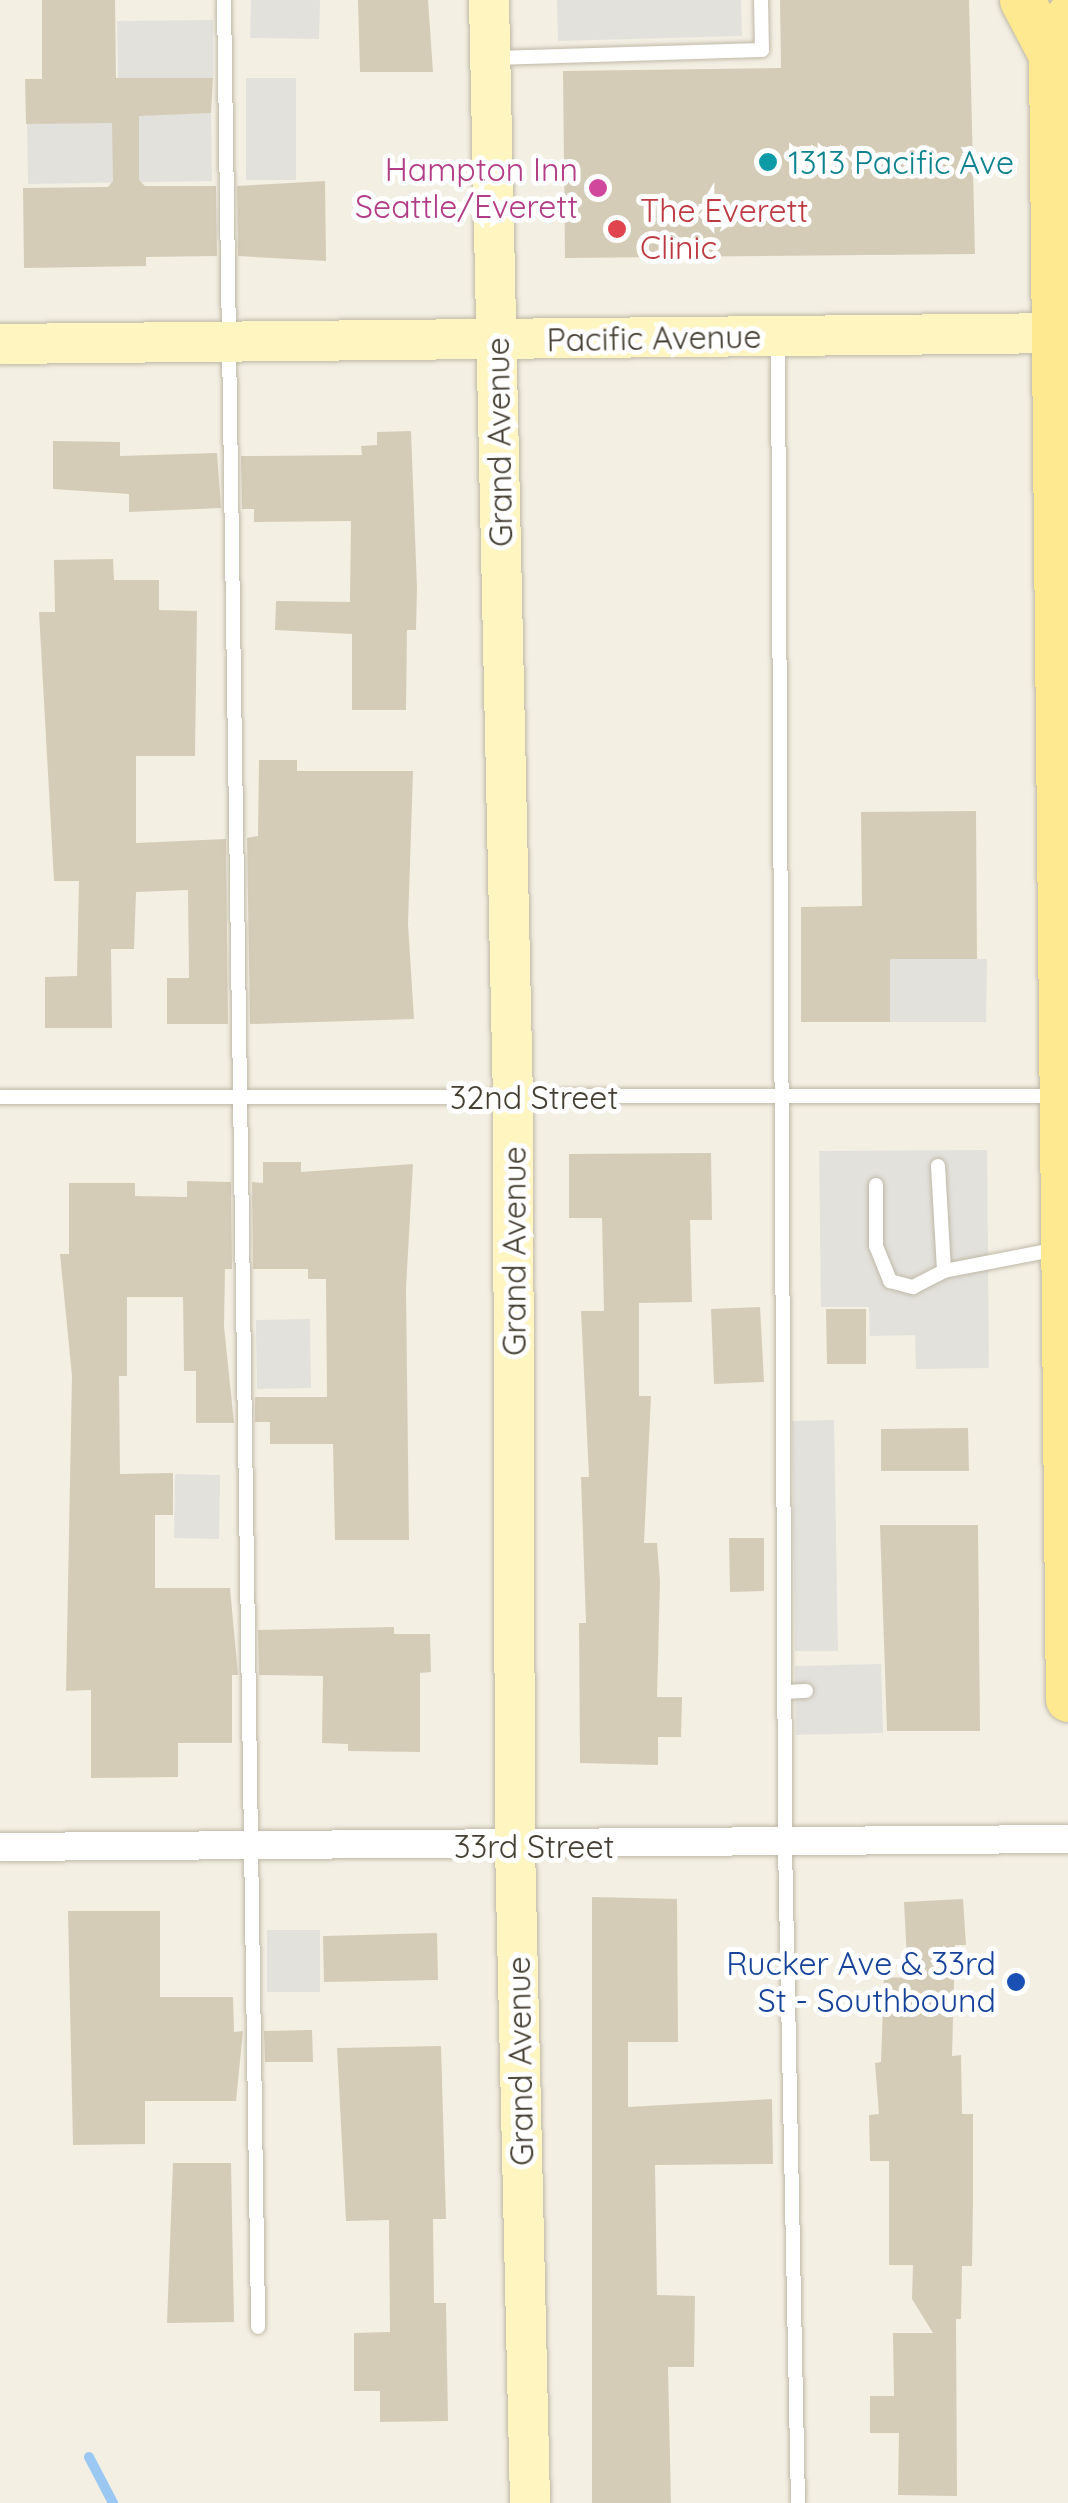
<!DOCTYPE html>
<html>
<head>
<meta charset="utf-8">
<style>
  body { margin:0 }
  #map { position:relative; width:1068px; height:2503px; overflow:hidden; background:#f3efe3; font-family:Quicksand,sans-serif }
  div>[style] { position:absolute }
  .parking>* { inset:0; background:#e3e1dc }
  .stream>* { height:10px; margin:-5px; padding:0 5px; transform-origin:5px; border-radius:5px; background:#9bc8f3 }
  .building>* { inset:0; background:#d5ccb8 }
  .roads { filter:drop-shadow(0 0 2px #beb8a6) drop-shadow(0 0 2px #beb8a6) }
  .lane>* { height:14px; margin:-7px; padding:0 7px; transform-origin:7px; border-radius:7px; background:#fff }
  .street>* { height:28px; margin:-14px; padding:0 14px; transform-origin:14px; border-radius:14px; background:#fff }
  .secondary>* { height:40px; margin:-20px; padding:0 20px; transform-origin:20px; border-radius:20px; background:#fff5c1 }
  .primary>* { height:45px; margin:-22.5px; padding:0 22.5px; transform-origin:22.5px; border-radius:22.5px; background:#ffe990 }
  .dots>* { width:28px; height:28px; translate:-50% -50%; box-sizing:border-box; border:5px solid #fff; border-radius:50% }
  span { translate:-50% -50%; white-space:nowrap; text-align:center; line-height:1.15; -webkit-text-stroke:10px #fff; paint-order:stroke }
  .culture-label { font-size:32px; color:#0d838f }
  .left { translate:0 -50%; text-align:left }
  .hotel-label { font-size:32px; color:#b23c85 }
  .right { translate:-100% -50%; text-align:right }
  .health-label { font-size:32px; color:#be3a42 }
  .street-label { font-size:32px; color:#453f33 }
  .transit-label { font-size:32px; color:#164399 }
</style>
</head>
<body>
<div id="map">
  <div class="parking">
    <i style="clip-path:polygon(251px 0,320px 0,319px 39px,250px 38px)"></i>
    <i style="clip-path:polygon(557px 0,741px 0,742px 36px,558px 41px)"></i>
    <i style="clip-path:polygon(213px 20px,213px 78px,118px 78px,117px 21px)"></i>
    <i style="clip-path:polygon(246px 78px,296px 78px,296px 180px,246px 180px)"></i>
    <i style="clip-path:polygon(211px 113px,212px 181px,28px 184px,27px 116px)"></i>
    <i style="clip-path:polygon(890px 959px,987px 959px,986px 1022px,890px 1022px)"></i>
    <i style="clip-path:polygon(987px 1150px,989px 1368px,916px 1369px,915px 1335px,870px 1336px,869px 1307px,821px 1307px,819px 1151px)"></i>
    <i style="clip-path:polygon(310px 1319px,311px 1388px,257px 1389px,256px 1320px)"></i>
    <i style="clip-path:polygon(834px 1420px,838px 1651px,795px 1651px,792px 1421px)"></i>
    <i style="clip-path:polygon(175px 1474px,220px 1475px,219px 1539px,174px 1538px)"></i>
    <i style="clip-path:polygon(881px 1664px,883px 1733px,796px 1735px,795px 1666px)"></i>
    <i style="clip-path:polygon(267px 1930px,320px 1930px,320px 1992px,267px 1992px)"></i>
  </div>
  <div class="stream">
    <i style="left:89px;top:2457px;width:52px;rotate:62.4deg"></i>
  </div>
  <div class="building">
    <i style="clip-path:polygon(42px 0,115px 0,116px 78px,213px 78px,211px 113px,139px 116px,139px 180px,145px 186px,216px 186px,217px 256px,146px 257px,146px 266px,24px 268px,23px 188px,108px 187px,113px 181px,112px 123px,26px 124px,25px 79px,42px 79px)"></i>
    <i style="clip-path:polygon(358px 0,428px 0,433px 72px,360px 72px)"></i>
    <i style="clip-path:polygon(780px 0,969px 0,975px 254px,565px 258px,563px 71px,781px 68px)"></i>
    <i style="clip-path:polygon(325px 181px,326px 261px,238px 256px,237px 186px)"></i>
    <i style="clip-path:polygon(411px 431px,417px 588px,416px 630px,407px 630px,406px 710px,352px 710px,352px 634px,275px 630px,276px 601px,350px 602px,351px 521px,254px 522px,254px 509px,242px 509px,241px 456px,362px 455px,361px 446px,377px 445px,377px 432px)"></i>
    <i style="clip-path:polygon(53px 441px,120px 442px,120px 456px,217px 453px,221px 508px,129px 512px,129px 494px,53px 489px)"></i>
    <i style="clip-path:polygon(113px 559px,114px 580px,159px 580px,159px 610px,197px 611px,195px 756px,136px 756px,136px 843px,226px 839px,228px 1024px,167px 1024px,167px 978px,189px 978px,188px 890px,136px 892px,134px 949px,111px 949px,112px 1028px,45px 1028px,45px 977px,77px 976px,79px 881px,54px 881px,39px 612px,55px 612px,54px 560px)"></i>
    <i style="clip-path:polygon(259px 760px,297px 760px,297px 771px,413px 771px,408px 924px,414px 1019px,250px 1024px,247px 838px,258px 836px)"></i>
    <i style="clip-path:polygon(976px 811px,977px 959px,890px 959px,890px 1022px,801px 1022px,801px 907px,862px 906px,861px 812px)"></i>
    <i style="clip-path:polygon(711px 1153px,712px 1220px,690px 1220px,692px 1302px,639px 1303px,639px 1396px,651px 1396px,644px 1543px,657px 1543px,660px 1581px,657px 1697px,682px 1697px,681px 1737px,658px 1737px,658px 1765px,580px 1763px,579px 1623px,586px 1623px,581px 1477px,589px 1477px,581px 1311px,604px 1311px,602px 1218px,569px 1218px,569px 1154px)"></i>
    <i style="clip-path:polygon(263px 1162px,301px 1162px,301px 1172px,413px 1164px,406px 1288px,409px 1540px,335px 1540px,333px 1444px,270px 1444px,270px 1422px,255px 1422px,255px 1397px,327px 1397px,326px 1279px,308px 1279px,308px 1269px,253px 1269px,252px 1182px,263px 1183px)"></i>
    <i style="clip-path:polygon(187px 1181px,231px 1182px,232px 1269px,225px 1269px,224px 1326px,234px 1423px,196px 1423px,196px 1371px,184px 1371px,183px 1297px,127px 1297px,127px 1376px,119px 1376px,120px 1474px,173px 1473px,173px 1515px,155px 1515px,155px 1588px,230px 1588px,238px 1675px,232px 1675px,232px 1743px,178px 1743px,178px 1777px,91px 1778px,91px 1690px,66px 1691px,72px 1376px,60px 1254px,69px 1254px,69px 1183px,135px 1183px,135px 1196px,187px 1197px)"></i>
    <i style="clip-path:polygon(760px 1307px,764px 1382px,714px 1384px,711px 1309px)"></i>
    <i style="clip-path:polygon(826px 1309px,866px 1309px,866px 1364px,827px 1364px)"></i>
    <i style="clip-path:polygon(968px 1428px,969px 1471px,881px 1471px,881px 1429px)"></i>
    <i style="clip-path:polygon(880px 1525px,978px 1525px,980px 1731px,887px 1731px)"></i>
    <i style="clip-path:polygon(729px 1538px,764px 1538px,764px 1591px,730px 1592px)"></i>
    <i style="clip-path:polygon(394px 1627px,394px 1634px,430px 1634px,431px 1672px,420px 1673px,420px 1752px,348px 1751px,348px 1744px,322px 1743px,323px 1676px,259px 1675px,258px 1630px)"></i>
    <i style="clip-path:polygon(592px 1897px,677px 1899px,678px 2042px,628px 2042px,628px 2107px,772px 2099px,773px 2164px,655px 2165px,657px 2295px,695px 2296px,694px 2367px,668px 2367px,671px 2503px,592px 2503px)"></i>
    <i style="clip-path:polygon(963px 1899px,966px 1945px,955px 1945px,952px 2056px,961px 2055px,962px 2114px,973px 2114px,973px 2204px,972px 2266px,962px 2266px,961px 2319px,956px 2319px,957px 2496px,898px 2495px,899px 2433px,870px 2433px,870px 2396px,894px 2396px,893px 2333px,933px 2333px,912px 2299px,913px 2265px,889px 2265px,889px 2161px,870px 2161px,869px 2115px,879px 2114px,875px 2063px,881px 2062px,884px 1977px,908px 1978px,904px 1902px)"></i>
    <i style="clip-path:polygon(68px 1911px,160px 1911px,160px 1997px,233px 1997px,234px 2032px,243px 2031px,236px 2101px,145px 2101px,145px 2144px,73px 2145px)"></i>
    <i style="clip-path:polygon(437px 1933px,438px 1980px,324px 1982px,323px 1936px)"></i>
    <i style="clip-path:polygon(312px 2030px,313px 2062px,265px 2062px,264px 2031px)"></i>
    <i style="clip-path:polygon(441px 2046px,446px 2219px,433px 2219px,434px 2303px,446px 2303px,448px 2421px,380px 2422px,380px 2391px,354px 2391px,354px 2333px,390px 2332px,389px 2220px,346px 2221px,337px 2048px)"></i>
    <i style="clip-path:polygon(173px 2163px,231px 2163px,234px 2322px,167px 2323px)"></i>
  </div>
  <div class="roads">
    <div class="lane">
      <i style="left:224px;top:0;width:2327px;rotate:89.16deg"></i>
      <i style="left:493px;top:58px;width:269px;rotate:-1.7deg"></i>
      <i style="left:762px;top:50px;width:50px;rotate:-91.1deg"></i>
      <i style="left:778px;top:337px;width:1507px;rotate:89.73deg"></i>
      <i style="left:785px;top:1844px;width:659px;rotate:88.87deg"></i>
      <i style="left:0;top:1097px;width:1056px;rotate:-0.05deg"></i>
      <i style="left:938px;top:1166px;width:105px;rotate:86.7deg"></i>
      <i style="left:944px;top:1271px;width:115px;rotate:-11deg"></i>
      <i style="left:876px;top:1185px;width:61px;rotate:90deg"></i>
      <i style="left:876px;top:1246px;width:38px;rotate:68deg"></i>
      <i style="left:890px;top:1281px;width:24px;rotate:15deg"></i>
      <i style="left:913px;top:1287px;width:35px;rotate:-27deg"></i>
      <i style="left:784px;top:1692px;width:22px;rotate:-3deg"></i>
    </div>
    <div class="street">
      <i style="left:0;top:1847px;width:1068px;rotate:-0.43deg"></i>
    </div>
    <div class="secondary">
      <i style="left:489px;top:0;width:1097px;rotate:88.75deg"></i>
      <i style="left:513px;top:1097px;width:749px;rotate:89.85deg"></i>
      <i style="left:515px;top:1846px;width:657px;rotate:88.69deg"></i>
      <i style="left:0;top:344px;width:1068px;rotate:-0.59deg"></i>
    </div>
    <div class="primary">
      <i style="left:1022px;top:0;width:62px;rotate:62.2deg"></i>
      <i style="left:1068px;top:16px;width:43px;rotate:113.6deg"></i>
      <i style="left:1051px;top:55px;width:1644px;rotate:89.41deg"></i>
    </div>
  </div>
  <div class="dots">
    <i style="left:768px;top:162px;background:#0f9aa8"></i>
    <i style="left:598px;top:188px;background:#d1479c"></i>
    <i style="left:617px;top:229px;background:#e0444e"></i>
    <i style="left:1016px;top:1982px;background:#1a4fb4"></i>
  </div>
  <div class="culture-label">
    <span class="left" style="left:788px;top:162px">1313 Pacific Ave</span>
  </div>
  <div class="hotel-label">
    <span class="right" style="left:578px;top:188px">Hampton Inn<br>Seattle/Everett</span>
  </div>
  <div class="health-label">
    <span class="left" style="left:640px;top:229px">The Everett<br>Clinic</span>
  </div>
  <div class="street-label">
    <span style="left:654px;top:338px;rotate:-1deg">Pacific Avenue</span>
    <span style="left:499px;top:442px;rotate:-91deg">Grand Avenue</span>
    <span style="left:534px;top:1097px">32nd Street</span>
    <span style="left:514px;top:1251px;rotate:-90deg">Grand Avenue</span>
    <span style="left:534px;top:1846px">33rd Street</span>
    <span style="left:520px;top:2061px;rotate:-91deg">Grand Avenue</span>
  </div>
  <div class="transit-label">
    <span class="right" style="left:996px;top:1982px">Rucker Ave &amp; 33rd<br>St - Southbound</span>
  </div>
</div>
</body>
</html>
